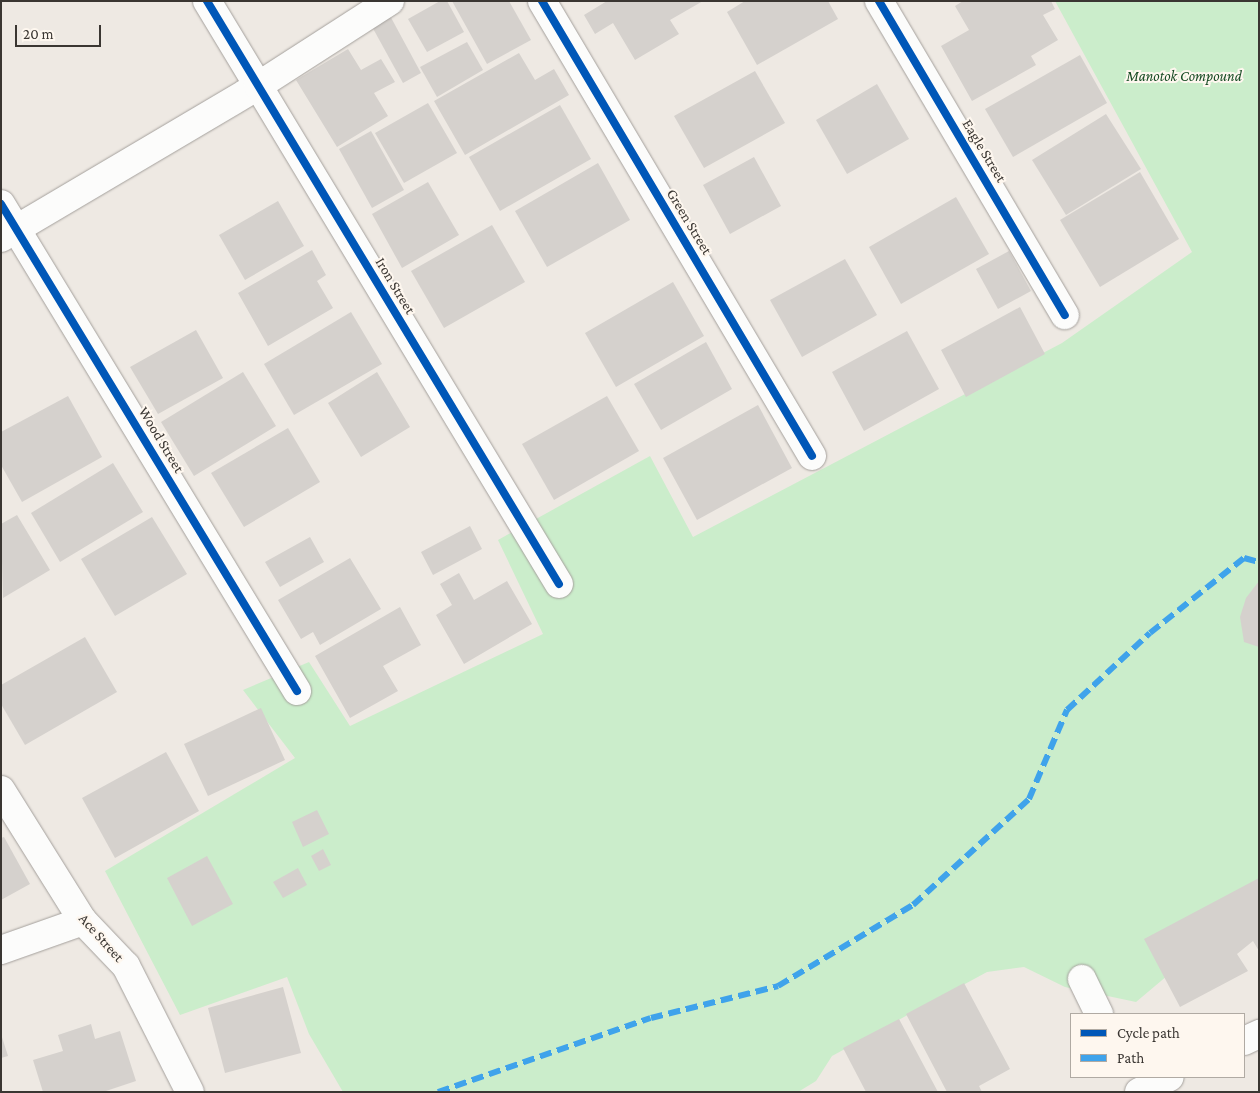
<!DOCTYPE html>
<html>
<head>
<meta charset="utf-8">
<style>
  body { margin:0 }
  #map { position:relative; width:1260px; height:1093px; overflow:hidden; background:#eee9e3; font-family:"Crimson Pro",serif }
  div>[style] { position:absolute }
  .green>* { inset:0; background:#cbedcb }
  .building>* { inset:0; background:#d5d1cd }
  .roads { filter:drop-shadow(0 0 1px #a4a09c) drop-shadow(0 0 1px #a4a09c) }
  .minor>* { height:28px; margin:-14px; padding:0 14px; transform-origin:14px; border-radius:14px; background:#fcfcfb }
  .quiet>* { height:6px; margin-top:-3px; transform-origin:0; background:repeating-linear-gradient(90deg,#3fa3eb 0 12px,transparent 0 18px) }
  .cycleway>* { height:8px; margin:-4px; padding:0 4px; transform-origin:4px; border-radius:4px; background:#0057b8 }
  span { translate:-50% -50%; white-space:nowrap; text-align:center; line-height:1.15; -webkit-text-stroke:4px #fef7ef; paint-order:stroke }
  .park-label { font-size:15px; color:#164b23; font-style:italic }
  .street-label { font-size:15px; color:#3a3632 }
  .frame { position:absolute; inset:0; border:2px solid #3a3632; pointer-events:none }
  .legend { position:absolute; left:1070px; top:1013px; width:175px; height:65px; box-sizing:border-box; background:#fef7ef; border:1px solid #b0aaa3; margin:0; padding:6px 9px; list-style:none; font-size:15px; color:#3a3632 }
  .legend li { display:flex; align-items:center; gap:10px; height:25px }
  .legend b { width:25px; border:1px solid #b0aaa3 }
  .scale { position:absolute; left:15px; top:25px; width:86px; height:22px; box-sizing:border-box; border:2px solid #3a3632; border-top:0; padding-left:6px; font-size:15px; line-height:18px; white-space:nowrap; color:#3a3632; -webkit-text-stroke:4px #fef7ef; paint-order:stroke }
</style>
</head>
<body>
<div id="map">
  <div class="green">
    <i style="clip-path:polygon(1055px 1px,1259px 1px,1259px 914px,1224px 928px,1136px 1002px,1065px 987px,1024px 967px,987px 972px,832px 1056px,816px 1081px,798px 1092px,343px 1092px,309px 1034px,287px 977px,180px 1015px,105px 871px,295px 758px,243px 690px,309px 662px,350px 726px,543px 634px,498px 540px,650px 456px,693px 537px,1062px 343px,1192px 252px)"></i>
  </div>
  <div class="building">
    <i style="clip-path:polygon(440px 1px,447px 1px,464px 32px,427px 52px,408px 19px)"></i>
    <i style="clip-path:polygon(452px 1px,509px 1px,531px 40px,487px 64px)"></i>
    <i style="clip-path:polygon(607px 1px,703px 1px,670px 20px,679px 34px,635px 60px,613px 23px,595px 34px,584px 15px)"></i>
    <i style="clip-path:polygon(745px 1px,828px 1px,838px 19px,757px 65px,727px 12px)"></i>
    <i style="clip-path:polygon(963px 1px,1051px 1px,1055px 9px,1043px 15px,1058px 40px,1031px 56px,1036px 65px,972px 101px,941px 46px,969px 30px,955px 6px)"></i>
    <i style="clip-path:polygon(388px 12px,421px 73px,403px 83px,370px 23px)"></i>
    <i style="clip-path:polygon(467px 42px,483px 70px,437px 97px,420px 67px)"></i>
    <i style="clip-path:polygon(348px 49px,361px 70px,381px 59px,395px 82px,374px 93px,388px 116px,337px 147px,296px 80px)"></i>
    <i style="clip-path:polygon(519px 53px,535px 80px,554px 69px,569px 95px,465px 155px,434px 101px)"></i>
    <i style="clip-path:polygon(1080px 55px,1107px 103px,1013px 157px,985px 109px)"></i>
    <i style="clip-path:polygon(755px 71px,785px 123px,704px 168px,674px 116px)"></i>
    <i style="clip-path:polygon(877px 84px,909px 139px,847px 174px,816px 120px)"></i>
    <i style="clip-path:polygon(428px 103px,457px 153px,404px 183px,375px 133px)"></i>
    <i style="clip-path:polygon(560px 105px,591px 159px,500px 211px,469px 157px)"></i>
    <i style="clip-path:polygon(1106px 114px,1141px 169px,1066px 215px,1032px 160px)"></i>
    <i style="clip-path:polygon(371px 131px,404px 190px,372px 208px,339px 149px)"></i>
    <i style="clip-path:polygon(754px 157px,781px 206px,730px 234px,703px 185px)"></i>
    <i style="clip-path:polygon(598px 163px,630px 220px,547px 267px,515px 211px)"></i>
    <i style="clip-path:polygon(1140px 172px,1179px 239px,1100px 287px,1060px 220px)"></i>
    <i style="clip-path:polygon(428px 182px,459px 235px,402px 268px,372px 214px)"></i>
    <i style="clip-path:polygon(956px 197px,989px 254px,901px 304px,869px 247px)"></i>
    <i style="clip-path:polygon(278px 201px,304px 246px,245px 280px,219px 235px)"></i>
    <i style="clip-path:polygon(492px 225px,525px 282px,444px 328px,411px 271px)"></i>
    <i style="clip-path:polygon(312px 250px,326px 275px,317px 281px,333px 308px,268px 346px,238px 293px)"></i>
    <i style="clip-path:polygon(1009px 251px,1031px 291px,998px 309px,976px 269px)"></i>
    <i style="clip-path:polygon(845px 259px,877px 315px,802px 357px,770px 300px)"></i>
    <i style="clip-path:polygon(673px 282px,704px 336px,616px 387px,585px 333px)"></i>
    <i style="clip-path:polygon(1020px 307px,1045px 354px,966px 397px,941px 350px)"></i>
    <i style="clip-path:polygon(351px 312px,382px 364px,294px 415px,264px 364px)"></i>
    <i style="clip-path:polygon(196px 330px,223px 378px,158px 414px,130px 367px)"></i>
    <i style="clip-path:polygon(907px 331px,939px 389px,864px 431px,832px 372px)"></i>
    <i style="clip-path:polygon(706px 342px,732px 389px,661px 430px,634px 384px)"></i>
    <i style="clip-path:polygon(243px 372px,276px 426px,194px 476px,161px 422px)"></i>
    <i style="clip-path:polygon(377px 372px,410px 427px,361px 457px,328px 403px)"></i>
    <i style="clip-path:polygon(68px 396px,102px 457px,22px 502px,1px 465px,1px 432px)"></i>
    <i style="clip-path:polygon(607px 396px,639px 451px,554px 500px,522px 444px)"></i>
    <i style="clip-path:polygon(758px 405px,792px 468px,697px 520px,663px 458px)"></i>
    <i style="clip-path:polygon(288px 428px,320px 482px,244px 527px,211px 473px)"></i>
    <i style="clip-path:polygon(113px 463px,143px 512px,60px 562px,31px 513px)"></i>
    <i style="clip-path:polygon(17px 515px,50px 570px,3px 598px,1px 524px)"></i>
    <i style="clip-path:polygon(152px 517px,187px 574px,115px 616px,81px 559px)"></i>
    <i style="clip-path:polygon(470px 526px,482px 549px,433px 575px,421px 552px)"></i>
    <i style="clip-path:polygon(310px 537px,324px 562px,280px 587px,265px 562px)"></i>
    <i style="clip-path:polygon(350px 558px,381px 609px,320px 645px,313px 632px,301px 639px,278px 600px)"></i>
    <i style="clip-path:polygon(459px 573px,474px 600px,507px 581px,532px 624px,464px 664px,436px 615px,452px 605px,440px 584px)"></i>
    <i style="clip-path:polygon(1259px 581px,1259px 647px,1244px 642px,1240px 617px,1246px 598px)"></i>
    <i style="clip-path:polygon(400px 607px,421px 645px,383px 666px,398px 691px,350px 718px,315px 656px)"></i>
    <i style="clip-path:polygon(85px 637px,117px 692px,25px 745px,1px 704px,1px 685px)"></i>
    <i style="clip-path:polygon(261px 708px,285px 760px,208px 796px,184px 744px)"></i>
    <i style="clip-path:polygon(166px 752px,199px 811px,115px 858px,82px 798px)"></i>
    <i style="clip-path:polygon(317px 810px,329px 834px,303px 847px,292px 822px)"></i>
    <i style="clip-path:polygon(4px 837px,30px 884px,1px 900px,1px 838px)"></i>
    <i style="clip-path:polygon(323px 849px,331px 865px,319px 871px,311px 856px)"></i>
    <i style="clip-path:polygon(207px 856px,233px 904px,192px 926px,167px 878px)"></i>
    <i style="clip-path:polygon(298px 868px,307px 885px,283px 898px,273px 882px)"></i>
    <i style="clip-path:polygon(1259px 878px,1259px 951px,1253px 941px,1237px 954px,1248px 971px,1180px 1007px,1144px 939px)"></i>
    <i style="clip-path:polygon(964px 983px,1010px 1069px,979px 1086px,982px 1092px,947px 1092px,906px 1014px)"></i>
    <i style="clip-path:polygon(283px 987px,301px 1053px,225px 1073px,208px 1008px)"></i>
    <i style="clip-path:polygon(899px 1019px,938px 1092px,866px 1092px,843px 1048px)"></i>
    <i style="clip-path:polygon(91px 1024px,95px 1039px,120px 1031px,136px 1081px,103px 1092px,43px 1092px,33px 1060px,63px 1051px,58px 1035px)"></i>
    <i style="clip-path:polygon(1px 1034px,8px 1056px,1px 1058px)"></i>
  </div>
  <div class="roads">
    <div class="minor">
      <i style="left:207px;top:1px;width:681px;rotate:58.88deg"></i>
      <i style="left:542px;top:1px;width:529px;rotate:59.31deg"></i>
      <i style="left:879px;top:1px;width:365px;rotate:59.4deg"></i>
      <i style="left:1px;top:204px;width:570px;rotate:58.71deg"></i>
      <i style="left:1px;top:238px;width:299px;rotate:-30.6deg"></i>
      <i style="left:258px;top:86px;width:157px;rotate:-32.8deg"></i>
      <i style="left:1px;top:790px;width:155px;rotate:58deg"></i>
      <i style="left:83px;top:921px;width:62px;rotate:46.3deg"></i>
      <i style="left:126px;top:966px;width:141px;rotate:63.1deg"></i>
      <i style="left:1px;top:950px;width:87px;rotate:-19.5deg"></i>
      <i style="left:1082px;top:979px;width:39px;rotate:64deg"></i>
      <i style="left:1244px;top:1041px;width:17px;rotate:-25deg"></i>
      <i style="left:1139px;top:1092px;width:34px;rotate:-26deg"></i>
    </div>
  </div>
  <div class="quiet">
    <i style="left:438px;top:1092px;width:225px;rotate:-19.2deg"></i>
    <i style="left:651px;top:1018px;width:131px;rotate:-14.1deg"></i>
    <i style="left:778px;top:986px;width:157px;rotate:-31deg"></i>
    <i style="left:913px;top:905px;width:157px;rotate:-42.4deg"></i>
    <i style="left:1029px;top:799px;width:97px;rotate:-66.9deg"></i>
    <i style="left:1067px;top:710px;width:113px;rotate:-42.9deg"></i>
    <i style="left:1150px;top:633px;width:120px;rotate:-38.6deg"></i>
    <i style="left:1244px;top:558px;width:16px;rotate:15deg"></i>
  </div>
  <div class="cycleway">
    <i style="left:207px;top:1px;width:681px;rotate:58.88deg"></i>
    <i style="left:542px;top:1px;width:529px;rotate:59.31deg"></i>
    <i style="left:879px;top:1px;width:365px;rotate:59.4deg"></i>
    <i style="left:1px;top:204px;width:570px;rotate:58.71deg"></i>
  </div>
  <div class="park-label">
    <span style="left:1184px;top:77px">Manotok Compound</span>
  </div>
  <div class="street-label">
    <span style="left:984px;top:151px;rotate:59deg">Eagle Street</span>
    <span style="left:689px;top:222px;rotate:59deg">Green Street</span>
    <span style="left:395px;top:286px;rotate:59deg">Iron Street</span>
    <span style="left:161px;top:440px;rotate:59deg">Wood Street</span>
    <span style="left:101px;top:938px;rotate:48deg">Ace Street</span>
  </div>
  <div class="frame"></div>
  <ul class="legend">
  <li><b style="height:6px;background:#0057b8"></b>Cycle path</li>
  <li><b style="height:6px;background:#3fa3eb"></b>Path</li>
  </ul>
  <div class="scale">20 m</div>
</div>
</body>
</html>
